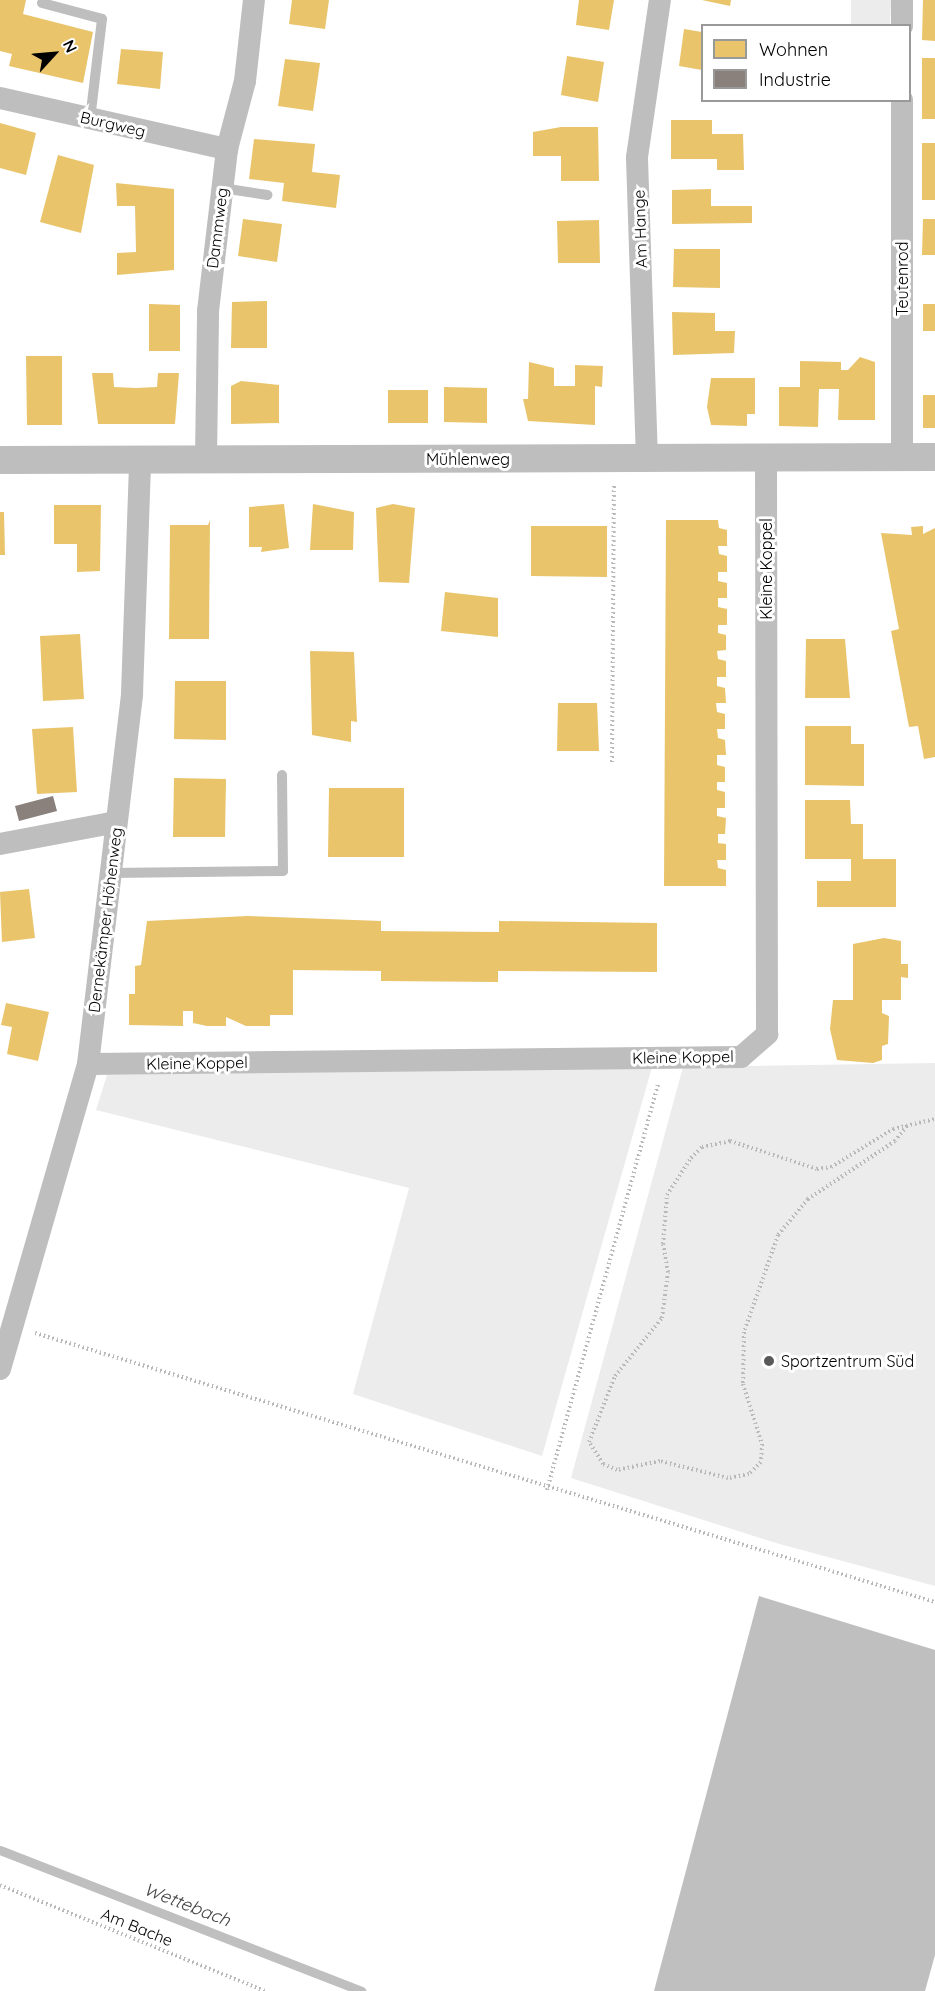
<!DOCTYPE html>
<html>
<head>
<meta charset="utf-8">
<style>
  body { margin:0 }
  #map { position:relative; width:935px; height:1991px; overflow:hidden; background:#fff; font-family:Quicksand,sans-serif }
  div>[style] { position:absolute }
  .green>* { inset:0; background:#ececec }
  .water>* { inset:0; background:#bfbfbf }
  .homes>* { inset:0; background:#e9c46a }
  .industry>* { inset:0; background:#8a817c }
  .stream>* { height:9px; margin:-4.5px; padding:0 4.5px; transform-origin:4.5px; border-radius:4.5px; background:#bfbfbf }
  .path>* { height:4px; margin-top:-2px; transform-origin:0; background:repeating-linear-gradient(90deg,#b9b9b9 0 1.5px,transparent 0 4.5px) }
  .service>* { height:10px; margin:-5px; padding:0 5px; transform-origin:5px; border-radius:5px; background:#bebebe }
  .minor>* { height:22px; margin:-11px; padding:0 11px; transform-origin:11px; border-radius:11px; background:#bebebe }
  .tertiary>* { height:28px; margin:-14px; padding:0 14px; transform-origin:14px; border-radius:14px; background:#bebebe }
  .dots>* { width:16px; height:16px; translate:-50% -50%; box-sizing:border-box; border:3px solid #fff; border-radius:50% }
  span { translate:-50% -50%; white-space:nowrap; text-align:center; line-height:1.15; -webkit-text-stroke:6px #fff; paint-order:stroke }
  .street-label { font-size:16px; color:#000 }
  .poi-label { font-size:16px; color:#000 }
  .left { translate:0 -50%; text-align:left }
  .water-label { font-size:18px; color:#444; font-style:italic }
  .legend { position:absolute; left:701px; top:24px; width:210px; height:78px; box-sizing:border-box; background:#fff; border:2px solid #999; margin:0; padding:8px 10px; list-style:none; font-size:18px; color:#000 }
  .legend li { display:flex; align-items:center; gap:12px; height:30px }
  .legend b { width:30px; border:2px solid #999 }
  .north { position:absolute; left:24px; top:24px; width:60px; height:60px; -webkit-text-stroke:4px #fff; paint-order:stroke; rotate:64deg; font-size:16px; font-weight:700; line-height:24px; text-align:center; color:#000 }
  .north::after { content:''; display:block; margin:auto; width:21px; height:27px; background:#000; clip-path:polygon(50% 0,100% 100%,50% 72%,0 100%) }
</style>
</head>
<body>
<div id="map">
  <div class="green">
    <i style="clip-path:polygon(851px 0,891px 0,890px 25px,851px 26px)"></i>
    <i style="clip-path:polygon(935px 1063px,935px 1586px,776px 1543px,571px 1478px,683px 1067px)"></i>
    <i style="clip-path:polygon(652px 1067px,542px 1456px,353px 1394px,409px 1188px,96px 1110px,107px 1075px)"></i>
  </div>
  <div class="water">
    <i style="clip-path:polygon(759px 1596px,935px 1650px,935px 1955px,925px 1991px,654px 1991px)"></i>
  </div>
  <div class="homes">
    <i style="clip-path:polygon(0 0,26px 0,23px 14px,93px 32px,83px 83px,9px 66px,12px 54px,0 51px)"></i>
    <i style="clip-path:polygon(292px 0,329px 0,325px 29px,289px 24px)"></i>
    <i style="clip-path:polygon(579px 0,614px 0,609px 30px,576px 25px)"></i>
    <i style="clip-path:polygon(702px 0,731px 0,730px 6px)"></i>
    <i style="clip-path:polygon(923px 0,935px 0,935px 41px,922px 40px)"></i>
    <i style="clip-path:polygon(684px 29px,702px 32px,702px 70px,679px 66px)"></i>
    <i style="clip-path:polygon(121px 49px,163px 52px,160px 89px,117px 84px)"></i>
    <i style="clip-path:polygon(567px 56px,604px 62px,598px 102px,561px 95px)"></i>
    <i style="clip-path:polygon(922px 58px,935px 58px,935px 119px,922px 119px)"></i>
    <i style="clip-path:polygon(285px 59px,320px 63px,313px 111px,278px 106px)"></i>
    <i style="clip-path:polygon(671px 120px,712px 120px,712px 134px,743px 134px,744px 170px,717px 170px,717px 159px,671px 159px)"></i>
    <i style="clip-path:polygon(0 123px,36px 133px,26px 175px,0 168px)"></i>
    <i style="clip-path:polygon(561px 127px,598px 127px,599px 181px,561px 181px,561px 156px,533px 156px,533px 132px)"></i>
    <i style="clip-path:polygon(254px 139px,315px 144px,312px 172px,340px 175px,336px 208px,282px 201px,284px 183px,249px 179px)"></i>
    <i style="clip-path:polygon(922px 143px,935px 143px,935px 200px,922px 200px)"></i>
    <i style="clip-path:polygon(58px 155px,94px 165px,81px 233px,40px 222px)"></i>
    <i style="clip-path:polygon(116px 183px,174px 189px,174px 270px,117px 275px,117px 253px,136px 252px,135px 206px,117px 206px)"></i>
    <i style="clip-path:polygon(711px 189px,711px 206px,752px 206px,752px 223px,672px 224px,672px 190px)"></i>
    <i style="clip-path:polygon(243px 219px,282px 224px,277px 262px,238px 256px)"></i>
    <i style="clip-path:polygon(923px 219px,935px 219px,935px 255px,922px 255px)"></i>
    <i style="clip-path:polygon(599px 220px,600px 263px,558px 263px,557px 221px)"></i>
    <i style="clip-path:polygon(674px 249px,720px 249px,720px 288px,673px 287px)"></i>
    <i style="clip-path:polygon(267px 301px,267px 348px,231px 348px,232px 302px)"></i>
    <i style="clip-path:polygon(149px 304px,180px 305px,180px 351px,149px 351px)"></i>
    <i style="clip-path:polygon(923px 304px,935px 304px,935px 331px,923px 331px)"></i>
    <i style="clip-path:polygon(672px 312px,715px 313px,715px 331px,735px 331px,734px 353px,673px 355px)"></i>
    <i style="clip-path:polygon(26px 356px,62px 356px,62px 425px,27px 425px)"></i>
    <i style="clip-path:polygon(860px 357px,875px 362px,875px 420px,838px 420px,839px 389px,819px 389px,818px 427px,779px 426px,779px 387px,800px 387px,800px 361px,841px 362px,841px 370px,848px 370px)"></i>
    <i style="clip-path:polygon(529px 362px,554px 368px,554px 386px,575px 386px,575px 365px,603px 366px,602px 387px,595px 386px,595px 425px,528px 421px,523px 399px,528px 399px)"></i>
    <i style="clip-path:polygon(92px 373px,113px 373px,114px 387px,136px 388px,157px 387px,158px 373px,179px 373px,175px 424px,98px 424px)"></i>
    <i style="clip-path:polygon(711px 378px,755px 378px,755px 414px,747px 414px,747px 426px,711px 425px,707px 407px)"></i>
    <i style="clip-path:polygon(241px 381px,279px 385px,279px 423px,231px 424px,231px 386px)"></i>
    <i style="clip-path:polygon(444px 387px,487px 388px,487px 423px,444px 422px)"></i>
    <i style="clip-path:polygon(388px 390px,428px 390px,428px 423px,388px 423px)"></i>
    <i style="clip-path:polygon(923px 395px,935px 395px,935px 428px,923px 428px)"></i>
    <i style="clip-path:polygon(284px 504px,289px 548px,261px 552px,262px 547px,249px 547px,249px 507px)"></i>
    <i style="clip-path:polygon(313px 504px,354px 512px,353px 550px,310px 550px)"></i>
    <i style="clip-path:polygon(393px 504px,415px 508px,409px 583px,379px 582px,376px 508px)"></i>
    <i style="clip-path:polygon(54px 505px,101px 505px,100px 571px,77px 572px,77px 544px,54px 544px)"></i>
    <i style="clip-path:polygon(0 512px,4px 512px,5px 555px,0 555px)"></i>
    <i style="clip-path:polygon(210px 520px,209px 639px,169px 639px,170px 525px,208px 525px)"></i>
    <i style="clip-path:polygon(666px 520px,718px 520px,719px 528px,727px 530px,727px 546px,718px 546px,719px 554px,727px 556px,727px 572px,718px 572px,718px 581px,727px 583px,727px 598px,718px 598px,718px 607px,727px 609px,727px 625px,718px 625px,718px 633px,726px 635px,726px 650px,717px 651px,718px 659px,726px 661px,726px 677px,717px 677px,717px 686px,725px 688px,726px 703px,716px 703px,717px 712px,725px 714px,725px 729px,717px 729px,718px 738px,725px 740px,726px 755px,717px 755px,717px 765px,725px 767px,725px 782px,717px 782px,717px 790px,725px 792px,725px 808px,717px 808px,717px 816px,726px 818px,725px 834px,718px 834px,718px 843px,726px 844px,726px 860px,717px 860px,718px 868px,726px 870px,726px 886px,664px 886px)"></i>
    <i style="clip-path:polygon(531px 526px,607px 526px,607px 577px,531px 576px)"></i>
    <i style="clip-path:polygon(923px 526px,923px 534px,935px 528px,935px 757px,924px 759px,918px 726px,909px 727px,891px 631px,899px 629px,881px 533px,912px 535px,911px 527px)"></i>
    <i style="clip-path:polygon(445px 592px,498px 598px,498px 637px,441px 631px)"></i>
    <i style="clip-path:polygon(80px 634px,84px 699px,43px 701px,40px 636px)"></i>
    <i style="clip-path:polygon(806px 639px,845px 639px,850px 698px,805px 698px)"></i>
    <i style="clip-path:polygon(310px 651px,354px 652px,357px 722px,351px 721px,351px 742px,312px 735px)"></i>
    <i style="clip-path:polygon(175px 681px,226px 681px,226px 740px,174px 739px)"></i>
    <i style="clip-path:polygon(558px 703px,597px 703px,599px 751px,557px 751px)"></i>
    <i style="clip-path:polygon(805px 726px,851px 726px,851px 744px,864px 744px,864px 786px,805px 785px)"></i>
    <i style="clip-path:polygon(73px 727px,77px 792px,37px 794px,32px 729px)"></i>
    <i style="clip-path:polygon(174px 778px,226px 779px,225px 837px,173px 837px)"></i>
    <i style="clip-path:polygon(329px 788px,404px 788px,404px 857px,328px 857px)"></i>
    <i style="clip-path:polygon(805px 800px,850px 800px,851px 824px,863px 824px,863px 859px,896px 859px,896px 907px,817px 907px,817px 881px,851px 881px,851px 859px,805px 859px)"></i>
    <i style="clip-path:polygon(29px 889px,35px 938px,2px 942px,0 892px)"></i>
    <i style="clip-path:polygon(247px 916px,381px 921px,381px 931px,499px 932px,499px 921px,657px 923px,657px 972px,498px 971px,498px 982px,381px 981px,381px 971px,293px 970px,293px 1015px,270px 1015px,270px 1026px,246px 1026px,226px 1017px,226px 1026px,207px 1026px,193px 1023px,193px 1011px,183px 1011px,183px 1026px,129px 1025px,129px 994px,135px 994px,135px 966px,141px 965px,147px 921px)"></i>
    <i style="clip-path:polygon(884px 938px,901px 941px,901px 964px,908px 964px,908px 978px,901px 977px,901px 1000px,882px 1000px,882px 1013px,889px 1016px,888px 1044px,882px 1046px,882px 1060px,873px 1063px,837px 1060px,830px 1029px,833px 1000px,853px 1000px,853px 944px)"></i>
    <i style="clip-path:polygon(6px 1003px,49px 1012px,38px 1061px,7px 1054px,12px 1027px,1px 1025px)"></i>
  </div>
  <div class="industry">
    <i style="clip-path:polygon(53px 796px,57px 811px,19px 821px,15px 806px)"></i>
  </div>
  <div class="stream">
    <i style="left:0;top:1850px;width:388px;rotate:21.3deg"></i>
  </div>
  <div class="path">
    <i style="left:612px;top:762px;width:278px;rotate:-89.6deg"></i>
    <i style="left:907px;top:1126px;width:19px;rotate:129deg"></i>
    <i style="left:895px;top:1141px;width:105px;rotate:146.3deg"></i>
    <i style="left:808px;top:1199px;width:47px;rotate:129.8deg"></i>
    <i style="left:778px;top:1235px;width:103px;rotate:109.3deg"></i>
    <i style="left:744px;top:1332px;width:52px;rotate:91.1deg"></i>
    <i style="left:743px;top:1384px;width:63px;rotate:72.4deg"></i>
    <i style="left:762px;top:1444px;width:18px;rotate:93deg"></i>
    <i style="left:761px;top:1462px;width:17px;rotate:135deg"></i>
    <i style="left:749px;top:1474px;width:21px;rotate:169deg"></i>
    <i style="left:728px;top:1478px;width:70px;rotate:-166deg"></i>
    <i style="left:660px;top:1461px;width:44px;rotate:168.2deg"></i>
    <i style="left:617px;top:1470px;width:15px;rotate:-157deg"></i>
    <i style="left:603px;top:1464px;width:26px;rotate:-122deg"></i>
    <i style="left:589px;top:1442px;width:71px;rotate:-68.5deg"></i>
    <i style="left:615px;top:1376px;width:75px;rotate:-51deg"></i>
    <i style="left:662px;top:1318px;width:46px;rotate:-82.6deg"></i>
    <i style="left:668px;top:1272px;width:28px;rotate:-100deg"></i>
    <i style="left:663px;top:1244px;width:49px;rotate:-85.3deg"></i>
    <i style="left:667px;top:1195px;width:44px;rotate:-57deg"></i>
    <i style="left:691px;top:1158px;width:16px;rotate:-45deg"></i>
    <i style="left:702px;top:1147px;width:29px;rotate:-12deg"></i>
    <i style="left:730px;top:1141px;width:91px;rotate:17.8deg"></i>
    <i style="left:817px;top:1169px;width:14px;rotate:-8deg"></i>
    <i style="left:831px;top:1167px;width:73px;rotate:-31.5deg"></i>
    <i style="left:893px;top:1129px;width:43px;rotate:-13.4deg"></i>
    <i style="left:35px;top:1333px;width:939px;rotate:16.64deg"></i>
    <i style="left:547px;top:1490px;width:421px;rotate:-74.7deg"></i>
    <i style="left:0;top:1885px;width:285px;rotate:21.8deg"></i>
  </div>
  <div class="service">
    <i style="left:42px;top:3px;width:62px;rotate:14.9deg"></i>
    <i style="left:102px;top:19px;width:101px;rotate:96.8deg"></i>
    <i style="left:222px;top:188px;width:46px;rotate:8.8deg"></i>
    <i style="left:111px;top:873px;width:172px;rotate:-0.7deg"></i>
    <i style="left:283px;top:871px;width:96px;rotate:-90.6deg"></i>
  </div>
  <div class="minor">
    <i style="left:902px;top:26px;width:26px;rotate:-90deg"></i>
    <i style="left:0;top:98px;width:233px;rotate:12.7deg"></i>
    <i style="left:902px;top:458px;width:358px;rotate:-90deg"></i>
    <i style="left:206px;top:459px;width:148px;rotate:-89.2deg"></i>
    <i style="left:208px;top:311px;width:163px;rotate:-83.3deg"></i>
    <i style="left:227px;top:149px;width:70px;rotate:-75.2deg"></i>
    <i style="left:245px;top:81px;width:81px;rotate:-83.7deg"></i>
    <i style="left:647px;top:460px;width:303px;rotate:-91.9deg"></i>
    <i style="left:637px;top:157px;width:159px;rotate:-81.7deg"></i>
    <i style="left:0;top:844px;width:118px;rotate:-10.7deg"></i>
    <i style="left:88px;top:1064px;width:653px;rotate:-0.61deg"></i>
    <i style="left:741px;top:1057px;width:35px;rotate:-41deg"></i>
    <i style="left:767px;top:1034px;width:574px;rotate:-90.1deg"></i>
    <i style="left:0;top:1369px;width:317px;rotate:-73.9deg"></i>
    <i style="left:88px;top:1064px;width:373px;rotate:-83.2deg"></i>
    <i style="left:132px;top:694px;width:234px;rotate:-88deg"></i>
  </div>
  <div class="tertiary">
    <i style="left:0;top:460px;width:935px;rotate:-0.18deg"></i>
  </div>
  <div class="dots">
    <i style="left:769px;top:1361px;background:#595959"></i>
  </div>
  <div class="street-label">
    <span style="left:113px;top:124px;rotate:13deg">Burgweg</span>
    <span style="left:217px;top:228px;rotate:-83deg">Dammweg</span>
    <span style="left:640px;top:229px;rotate:-92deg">Am Hange</span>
    <span style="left:902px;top:279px;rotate:-90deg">Teutenrod</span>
    <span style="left:468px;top:459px">Mühlenweg</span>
    <span style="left:766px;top:569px;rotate:-90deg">Kleine Koppel</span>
    <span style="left:105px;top:920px;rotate:-83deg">Dernekämper Höhenweg</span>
    <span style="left:683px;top:1057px;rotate:-1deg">Kleine Koppel</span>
    <span style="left:197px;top:1063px;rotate:-1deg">Kleine Koppel</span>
    <span style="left:137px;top:1927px;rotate:22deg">Am Bache</span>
  </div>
  <div class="poi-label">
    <span class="left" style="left:781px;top:1361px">Sportzentrum Süd</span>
  </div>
  <div class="water-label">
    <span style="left:187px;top:1905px;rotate:21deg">Wettebach</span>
  </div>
  <ul class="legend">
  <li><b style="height:16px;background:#e9c46a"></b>Wohnen</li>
  <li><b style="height:16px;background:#8a817c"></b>Industrie</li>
  </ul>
  <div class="north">N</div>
</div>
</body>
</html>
